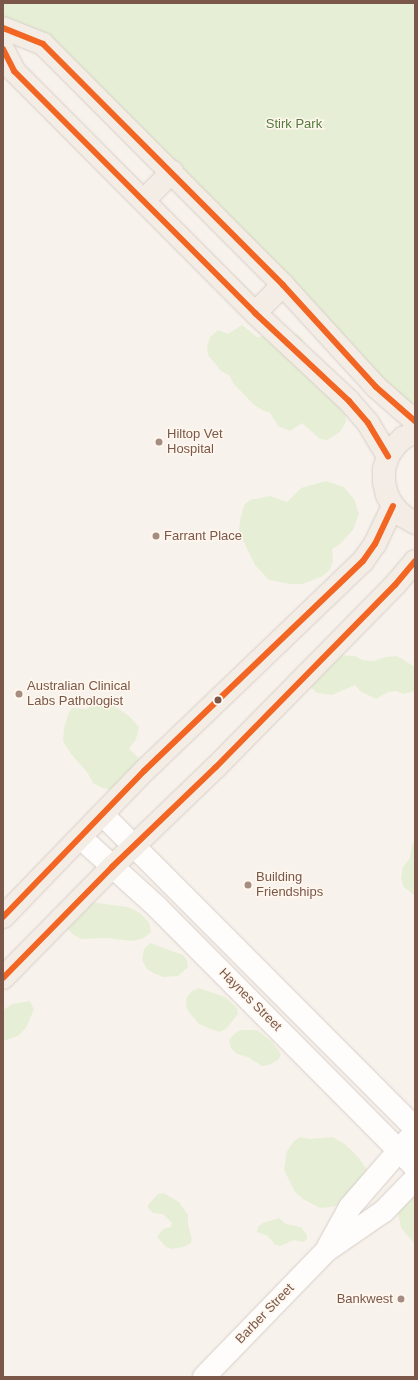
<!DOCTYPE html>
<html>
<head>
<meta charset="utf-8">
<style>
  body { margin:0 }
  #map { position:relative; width:418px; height:1380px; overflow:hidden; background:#f8f2ec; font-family:Helvetica,sans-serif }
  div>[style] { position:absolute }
  .green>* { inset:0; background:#e6efd5 }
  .roads { filter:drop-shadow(0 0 1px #d7cec8) drop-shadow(0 0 1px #d7cec8) }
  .tertiary>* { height:22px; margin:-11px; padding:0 11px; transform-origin:11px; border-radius:11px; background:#fefdfc }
  .primary>* { height:22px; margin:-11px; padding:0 11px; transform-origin:11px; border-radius:11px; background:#f3ede5 }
  .bus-1>* { height:6px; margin:-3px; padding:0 3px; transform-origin:3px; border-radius:3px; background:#f26522 }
  .dots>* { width:11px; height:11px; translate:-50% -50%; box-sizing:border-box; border:2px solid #fff7ee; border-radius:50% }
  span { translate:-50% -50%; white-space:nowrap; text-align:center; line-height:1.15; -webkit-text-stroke:3px #fff7ee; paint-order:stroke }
  .park-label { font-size:13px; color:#527a3c }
  .poi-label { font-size:13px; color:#7a5748 }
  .left { translate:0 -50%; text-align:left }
  .right { translate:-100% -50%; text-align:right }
  .street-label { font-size:13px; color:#7a5748 }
  .frame { position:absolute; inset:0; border:4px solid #7a5748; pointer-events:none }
</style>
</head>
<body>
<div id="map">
  <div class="green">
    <i style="clip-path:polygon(3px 3px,415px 3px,415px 421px,43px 44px,3px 28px)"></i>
    <i style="clip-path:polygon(242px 325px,257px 337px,292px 333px,298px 335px,303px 340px,303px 348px,345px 415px,346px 422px,340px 432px,327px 440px,320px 439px,302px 423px,290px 431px,278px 426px,270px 413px,264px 411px,254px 405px,233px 383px,230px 376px,221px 371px,208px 355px,207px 346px,210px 337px,218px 330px,228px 334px)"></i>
    <i style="clip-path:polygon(326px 481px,344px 487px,354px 499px,359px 514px,353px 530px,339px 545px,332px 549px,333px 562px,329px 571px,321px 577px,302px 584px,290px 584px,269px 580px,255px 565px,242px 538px,239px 530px,240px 520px,244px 505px,250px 500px,270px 496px,287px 502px,301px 488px)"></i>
    <i style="clip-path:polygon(336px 655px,355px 656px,363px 660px,374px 661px,385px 657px,397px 656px,415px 667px,415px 691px,403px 694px,397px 691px,388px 692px,376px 699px,360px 691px,355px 685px,332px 695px,317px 693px,310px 686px)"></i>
    <i style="clip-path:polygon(102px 701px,114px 706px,129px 716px,139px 727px,136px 739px,129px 749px,141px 760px,115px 790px,102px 788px,93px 783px,87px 772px,71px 754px,63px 741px,64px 728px,68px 714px,72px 708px,86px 709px)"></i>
    <i style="clip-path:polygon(415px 840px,415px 896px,404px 887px,401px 879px,403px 867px,410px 858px,412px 844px)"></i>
    <i style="clip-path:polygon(89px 902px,128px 907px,140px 913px,149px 922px,151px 932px,144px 938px,133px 941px,106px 938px,81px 939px,72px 934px,67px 928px)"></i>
    <i style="clip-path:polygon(150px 943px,183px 955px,187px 960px,188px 967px,178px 976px,163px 977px,153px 973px,147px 969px,142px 960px,144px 949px)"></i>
    <i style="clip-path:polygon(199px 988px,225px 997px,237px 1008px,238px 1014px,226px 1029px,219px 1032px,208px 1028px,199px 1024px,188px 1011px,186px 1005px,187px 997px,192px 991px)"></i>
    <i style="clip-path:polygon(30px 1001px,34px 1009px,26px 1028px,18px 1036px,3px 1041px,3px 1010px,13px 1004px)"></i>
    <i style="clip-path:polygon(241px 1030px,257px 1030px,272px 1042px,281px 1054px,278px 1060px,269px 1065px,262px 1066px,248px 1057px,237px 1054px,231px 1048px,229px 1040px,234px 1034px)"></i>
    <i style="clip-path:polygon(300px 1137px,309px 1139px,333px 1137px,346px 1145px,359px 1158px,367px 1170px,366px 1183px,344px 1203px,332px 1207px,320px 1208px,303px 1199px,295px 1192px,284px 1170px,287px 1151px,294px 1141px)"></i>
    <i style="clip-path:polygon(164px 1193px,179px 1202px,188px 1215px,188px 1225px,192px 1239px,190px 1244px,183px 1247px,172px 1249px,166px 1247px,157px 1237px,163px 1229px,171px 1227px,172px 1223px,163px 1214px,153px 1213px,148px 1208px,148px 1205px,158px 1194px)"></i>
    <i style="clip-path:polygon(415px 1197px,415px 1244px,401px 1228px,397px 1208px,409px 1198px)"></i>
    <i style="clip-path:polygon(279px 1218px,286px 1224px,301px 1227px,307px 1235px,307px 1239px,304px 1242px,294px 1240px,280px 1246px,275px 1245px,268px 1236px,257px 1232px,258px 1227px,263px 1223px)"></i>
  </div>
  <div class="roads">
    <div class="tertiary">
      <i style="left:103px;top:815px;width:442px;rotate:45.1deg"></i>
      <i style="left:81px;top:838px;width:103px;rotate:42.2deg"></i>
      <i style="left:157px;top:907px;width:366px;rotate:45.2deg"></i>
      <i style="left:328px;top:1247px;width:46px;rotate:-61.2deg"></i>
      <i style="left:350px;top:1207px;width:89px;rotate:-49.1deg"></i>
      <i style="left:204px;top:1377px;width:175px;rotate:-45.9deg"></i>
      <i style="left:326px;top:1251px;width:70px;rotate:-34.6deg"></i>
      <i style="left:384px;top:1211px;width:45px;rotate:-45.9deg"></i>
    </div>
    <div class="primary">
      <i style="left:3px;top:28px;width:43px;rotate:21.8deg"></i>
      <i style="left:43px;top:44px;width:340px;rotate:45.1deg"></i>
      <i style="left:283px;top:285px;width:138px;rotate:47.6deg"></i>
      <i style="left:376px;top:387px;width:52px;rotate:41.1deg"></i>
      <i style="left:3px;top:49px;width:25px;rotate:63deg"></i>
      <i style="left:14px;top:71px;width:342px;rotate:45.1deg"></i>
      <i style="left:255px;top:313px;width:129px;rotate:43.1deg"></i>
      <i style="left:349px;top:401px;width:29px;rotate:49deg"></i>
      <i style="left:368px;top:423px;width:39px;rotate:59deg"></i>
      <i style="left:144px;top:200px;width:40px;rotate:-45deg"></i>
      <i style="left:255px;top:313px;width:40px;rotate:-45deg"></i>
      <i style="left:415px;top:432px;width:13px;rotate:153deg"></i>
      <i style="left:403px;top:438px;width:11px;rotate:135deg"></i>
      <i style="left:395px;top:446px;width:12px;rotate:125deg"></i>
      <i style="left:388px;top:456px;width:14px;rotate:107deg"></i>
      <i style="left:384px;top:469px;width:13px;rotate:90deg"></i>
      <i style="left:384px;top:482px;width:13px;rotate:77deg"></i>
      <i style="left:387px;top:495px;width:13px;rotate:61deg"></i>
      <i style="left:393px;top:506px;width:14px;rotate:45deg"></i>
      <i style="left:403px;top:516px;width:14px;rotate:30deg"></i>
      <i style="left:3px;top:917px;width:203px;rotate:-46deg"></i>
      <i style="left:144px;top:771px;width:303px;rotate:-43.8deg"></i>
      <i style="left:363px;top:561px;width:21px;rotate:-55deg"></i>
      <i style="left:375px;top:544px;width:42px;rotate:-64.7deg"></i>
      <i style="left:3px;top:978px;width:156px;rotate:-45.5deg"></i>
      <i style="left:112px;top:867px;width:144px;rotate:-43.9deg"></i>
      <i style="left:216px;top:767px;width:255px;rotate:-45.5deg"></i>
      <i style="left:395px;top:585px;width:31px;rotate:-50deg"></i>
    </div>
  </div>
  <div class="bus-1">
    <i style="left:3px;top:28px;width:43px;rotate:21.8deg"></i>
    <i style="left:43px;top:44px;width:340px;rotate:45.1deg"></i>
    <i style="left:283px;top:285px;width:138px;rotate:47.6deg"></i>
    <i style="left:376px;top:387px;width:52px;rotate:41.1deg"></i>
    <i style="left:3px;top:49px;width:25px;rotate:63deg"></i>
    <i style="left:14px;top:71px;width:342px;rotate:45.1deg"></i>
    <i style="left:255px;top:313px;width:129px;rotate:43.1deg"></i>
    <i style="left:349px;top:401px;width:29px;rotate:49deg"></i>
    <i style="left:368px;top:423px;width:39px;rotate:59deg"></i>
    <i style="left:3px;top:917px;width:203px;rotate:-46deg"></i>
    <i style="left:144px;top:771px;width:303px;rotate:-43.8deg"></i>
    <i style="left:363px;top:561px;width:21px;rotate:-55deg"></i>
    <i style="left:375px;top:544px;width:42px;rotate:-64.7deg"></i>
    <i style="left:3px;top:978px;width:156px;rotate:-45.5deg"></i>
    <i style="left:112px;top:867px;width:144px;rotate:-43.9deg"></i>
    <i style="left:216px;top:767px;width:255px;rotate:-45.5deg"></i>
    <i style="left:395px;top:585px;width:31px;rotate:-50deg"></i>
  </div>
  <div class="dots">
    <i style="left:159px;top:442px;background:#a68d81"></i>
    <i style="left:156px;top:536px;background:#a68d81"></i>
    <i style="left:19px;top:694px;background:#a68d81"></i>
    <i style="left:218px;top:700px;background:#7a5748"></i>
    <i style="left:248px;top:885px;background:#a68d81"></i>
    <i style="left:401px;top:1299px;background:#a68d81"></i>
  </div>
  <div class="park-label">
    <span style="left:294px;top:124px">Stirk Park</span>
  </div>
  <div class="poi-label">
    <span class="left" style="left:167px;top:442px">Hiltop Vet<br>Hospital</span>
    <span class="left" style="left:164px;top:536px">Farrant Place</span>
    <span class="left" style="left:27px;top:694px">Australian Clinical<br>Labs Pathologist</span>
    <span class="left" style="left:256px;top:885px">Building<br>Friendships</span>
    <span class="right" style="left:393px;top:1299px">Bankwest</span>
  </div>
  <div class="street-label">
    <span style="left:250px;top:1000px;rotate:45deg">Haynes Street</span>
    <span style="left:265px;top:1314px;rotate:-46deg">Barber Street</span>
  </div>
  <div class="frame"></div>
</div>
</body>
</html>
